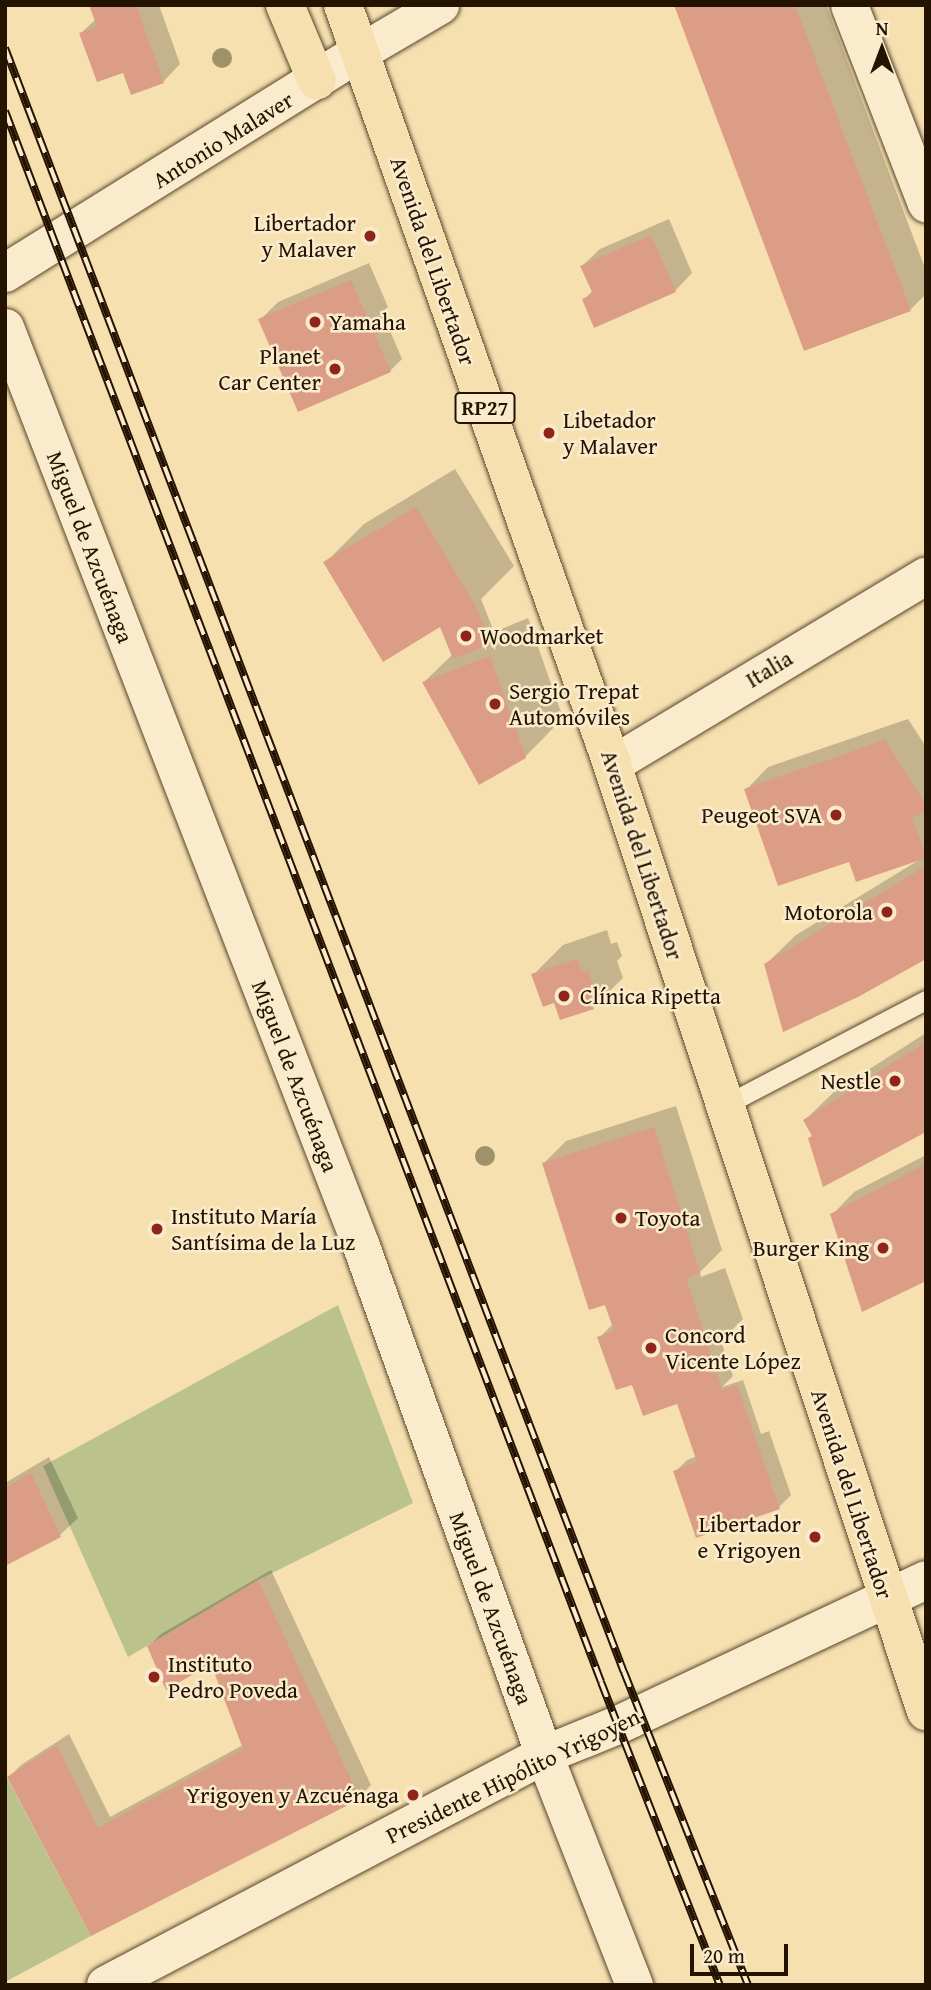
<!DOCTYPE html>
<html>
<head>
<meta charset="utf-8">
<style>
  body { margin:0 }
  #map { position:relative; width:931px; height:1990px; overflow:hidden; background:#f6e0b0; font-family:"Gentium Book Plus",serif }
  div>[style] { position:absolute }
  .green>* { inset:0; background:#bbc28c }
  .shadow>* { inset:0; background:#0003 }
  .building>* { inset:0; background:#dc9d87 }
  .roads { filter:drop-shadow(0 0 2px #58462c) drop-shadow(0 0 2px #58462c) }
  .lane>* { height:19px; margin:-9.5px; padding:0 9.5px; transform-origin:9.5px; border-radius:9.5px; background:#f9ebcc }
  .street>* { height:37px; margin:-18.5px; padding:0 18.5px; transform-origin:18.5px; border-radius:18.5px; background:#f9ebcc }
  .secondary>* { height:38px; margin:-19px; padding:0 19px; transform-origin:19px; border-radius:19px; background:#f9ebcc }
  .primary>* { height:38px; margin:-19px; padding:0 19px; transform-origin:19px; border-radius:19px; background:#f6e0b0 }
  .rail>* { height:8px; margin-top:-4px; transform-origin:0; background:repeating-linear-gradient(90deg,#f9ebcc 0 16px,#231300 0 32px); box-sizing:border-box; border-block:2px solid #231300 }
  .trees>* { width:20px; height:20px; margin:-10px; border-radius:50%; background:#9f916a }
  .dots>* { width:19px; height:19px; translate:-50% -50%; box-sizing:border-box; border:4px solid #f9ebcc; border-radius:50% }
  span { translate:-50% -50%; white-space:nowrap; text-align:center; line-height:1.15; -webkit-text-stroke:5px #f9ebcc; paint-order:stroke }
  .shield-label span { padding:2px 5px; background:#f9ebcc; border:2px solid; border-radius:5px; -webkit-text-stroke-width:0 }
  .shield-label { font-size:21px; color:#231300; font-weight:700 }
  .street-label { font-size:23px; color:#231300 }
  .poi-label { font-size:23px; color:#231300 }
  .right { translate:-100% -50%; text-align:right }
  .left { translate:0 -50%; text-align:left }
  .frame { position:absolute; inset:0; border:7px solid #231300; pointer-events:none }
  .north { position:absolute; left:847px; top:14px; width:70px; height:70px; -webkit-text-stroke:5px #f9ebcc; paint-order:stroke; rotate:0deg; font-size:19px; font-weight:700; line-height:28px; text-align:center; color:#231300 }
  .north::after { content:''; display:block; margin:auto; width:24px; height:32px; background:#231300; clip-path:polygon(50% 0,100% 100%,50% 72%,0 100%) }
  .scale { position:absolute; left:690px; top:1944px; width:98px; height:32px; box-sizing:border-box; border:4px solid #231300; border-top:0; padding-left:9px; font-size:21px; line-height:24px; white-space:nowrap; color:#231300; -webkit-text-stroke:5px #f9ebcc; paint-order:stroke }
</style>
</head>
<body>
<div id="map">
  <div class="green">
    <i style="clip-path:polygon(338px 1305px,413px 1503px,258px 1580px,128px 1657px,43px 1466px)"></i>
    <i style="clip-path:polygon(5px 1774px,91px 1936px,5px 1982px)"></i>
  </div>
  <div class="shadow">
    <i style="clip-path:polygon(91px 5px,159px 5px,180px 64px,163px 82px,124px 71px,81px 33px,96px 19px)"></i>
    <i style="clip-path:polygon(675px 5px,826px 5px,926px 271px,926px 294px,910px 310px)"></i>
    <i style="clip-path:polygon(669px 219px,692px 273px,675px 291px,584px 300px,593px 290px,582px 266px,600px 249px)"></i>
    <i style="clip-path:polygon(369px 263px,388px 307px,382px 312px,402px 359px,390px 371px,261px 319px,278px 302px)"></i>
    <i style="clip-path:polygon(455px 469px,514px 566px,481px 599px,494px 632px,528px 618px,563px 718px,525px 757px,424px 682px,453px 654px,441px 625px,325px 563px,364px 524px)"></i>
    <i style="clip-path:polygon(908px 719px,926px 747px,926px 958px,766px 964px,796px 935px,919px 860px,850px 860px,746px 790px,768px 767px)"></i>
    <i style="clip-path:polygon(607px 930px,611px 944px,617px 942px,622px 956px,617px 961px,623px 978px,593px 1007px,555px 1000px,533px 975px,563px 945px)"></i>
    <i style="clip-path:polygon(926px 1033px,926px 1131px,838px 1179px,805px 1120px,835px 1091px)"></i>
    <i style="clip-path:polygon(676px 1106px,722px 1250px,700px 1272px,701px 1277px,725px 1268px,743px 1319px,721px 1341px,733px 1376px,722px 1387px,743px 1380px,761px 1434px,769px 1431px,791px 1495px,779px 1507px,675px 1472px,687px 1460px,697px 1456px,678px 1402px,633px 1382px,599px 1338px,613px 1324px,544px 1163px,566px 1141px)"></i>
    <i style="clip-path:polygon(926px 1155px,926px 1279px,832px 1215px,854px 1192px)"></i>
    <i style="clip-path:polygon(49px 1457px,78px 1518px,60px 1535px,5px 1564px,5px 1483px)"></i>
    <i style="clip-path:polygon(271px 1570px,371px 1785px,359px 1797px,91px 1934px,9px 1777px,21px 1765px,69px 1734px,110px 1817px,243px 1745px,212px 1661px,149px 1646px,161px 1634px)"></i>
  </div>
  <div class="building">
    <i style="clip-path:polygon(89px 5px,136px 5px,164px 83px,131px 95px,123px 73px,97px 82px,79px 33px,97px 27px)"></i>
    <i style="clip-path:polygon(674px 5px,795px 5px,911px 311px,804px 351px)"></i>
    <i style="clip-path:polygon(651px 235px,676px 292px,594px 328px,582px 299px,593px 294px,580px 266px)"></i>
    <i style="clip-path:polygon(351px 280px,391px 372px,298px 412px,258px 319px)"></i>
    <i style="clip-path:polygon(416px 507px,476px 606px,491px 644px,453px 659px,440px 627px,383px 662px,323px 562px)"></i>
    <i style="clip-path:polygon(490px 656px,526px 758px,479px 785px,422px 682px)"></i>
    <i style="clip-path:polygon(885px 740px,926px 805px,926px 812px,912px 817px,926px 858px,856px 882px,849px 862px,778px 886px,744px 789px)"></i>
    <i style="clip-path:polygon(926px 866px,926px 959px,858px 997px,783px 1032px,764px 964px)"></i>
    <i style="clip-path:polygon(577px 959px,582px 972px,588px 970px,594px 987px,587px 989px,594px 1009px,560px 1020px,554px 1003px,543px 1007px,531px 974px)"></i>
    <i style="clip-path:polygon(926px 1042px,926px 1132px,823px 1187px,808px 1138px,812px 1136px,803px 1120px)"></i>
    <i style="clip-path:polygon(654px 1127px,700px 1273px,686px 1278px,722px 1390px,737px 1385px,780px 1509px,696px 1538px,673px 1471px,697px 1462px,677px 1404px,643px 1416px,632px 1385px,616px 1390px,597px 1337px,614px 1331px,605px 1305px,589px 1310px,542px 1163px)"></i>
    <i style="clip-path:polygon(926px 1164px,926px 1281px,862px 1312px,830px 1214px)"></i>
    <i style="clip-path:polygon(31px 1473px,61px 1537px,5px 1566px,5px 1488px)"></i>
    <i style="clip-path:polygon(258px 1580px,360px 1799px,91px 1936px,7px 1777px,57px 1745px,98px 1828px,243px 1749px,211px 1664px,166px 1690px,147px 1646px)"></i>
  </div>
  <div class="roads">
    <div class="lane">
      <i style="left:725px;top:1105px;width:227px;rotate:-27.6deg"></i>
    </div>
    <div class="street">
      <i style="left:849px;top:5px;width:213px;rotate:68.8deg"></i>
      <i style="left:360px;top:52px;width:93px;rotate:-30.4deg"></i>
      <i style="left:5px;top:327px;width:986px;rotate:68.82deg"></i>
      <i style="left:361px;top:1246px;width:541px;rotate:70.23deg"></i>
      <i style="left:544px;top:1755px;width:247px;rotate:68.6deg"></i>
      <i style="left:612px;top:764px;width:366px;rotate:-31deg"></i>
    </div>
    <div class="secondary">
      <i style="left:5px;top:273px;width:418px;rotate:-31.9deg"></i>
      <i style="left:106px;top:1985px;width:495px;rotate:-27.7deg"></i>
      <i style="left:544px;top:1755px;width:80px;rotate:-22.1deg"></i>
      <i style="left:618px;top:1725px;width:340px;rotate:-25.2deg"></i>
    </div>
    <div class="primary">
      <i style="left:285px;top:5px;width:82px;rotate:67.2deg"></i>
      <i style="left:343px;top:5px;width:805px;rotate:70.48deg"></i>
      <i style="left:612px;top:764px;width:998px;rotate:71.66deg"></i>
    </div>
  </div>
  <div class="rail">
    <i style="left:5px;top:48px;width:1738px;rotate:69.14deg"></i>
    <i style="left:624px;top:1672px;width:337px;rotate:68.4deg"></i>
    <i style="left:5px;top:111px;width:1680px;rotate:69.22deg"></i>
    <i style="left:601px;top:1682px;width:326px;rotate:68.6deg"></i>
  </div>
  <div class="trees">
    <i style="left:222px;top:58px"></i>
    <i style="left:485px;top:1156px"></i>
  </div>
  <div class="dots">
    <i style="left:370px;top:236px;background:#8f2418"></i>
    <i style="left:315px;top:322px;background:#8f2418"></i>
    <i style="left:335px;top:369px;background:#8f2418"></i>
    <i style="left:549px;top:433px;background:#8f2418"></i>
    <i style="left:466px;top:636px;background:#8f2418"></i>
    <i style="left:495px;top:704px;background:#8f2418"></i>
    <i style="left:836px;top:815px;background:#8f2418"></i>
    <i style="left:887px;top:912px;background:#8f2418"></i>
    <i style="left:564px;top:996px;background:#8f2418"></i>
    <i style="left:895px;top:1081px;background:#8f2418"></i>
    <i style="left:621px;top:1218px;background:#8f2418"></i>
    <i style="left:157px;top:1229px;background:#8f2418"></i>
    <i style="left:883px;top:1248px;background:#8f2418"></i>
    <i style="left:651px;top:1348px;background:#8f2418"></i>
    <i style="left:815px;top:1537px;background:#8f2418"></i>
    <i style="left:154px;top:1677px;background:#8f2418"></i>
    <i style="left:413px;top:1795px;background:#8f2418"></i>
  </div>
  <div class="shield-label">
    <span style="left:485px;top:408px">RP27</span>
  </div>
  <div class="street-label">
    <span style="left:223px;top:140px;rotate:-32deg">Antonio Malaver</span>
    <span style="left:433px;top:261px;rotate:71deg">Avenida del Libertador</span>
    <span style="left:90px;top:547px;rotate:69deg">Miguel de Azcuénaga</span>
    <span style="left:769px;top:669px;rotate:-31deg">Italia</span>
    <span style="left:642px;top:855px;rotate:72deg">Avenida del Libertador</span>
    <span style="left:295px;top:1076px;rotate:69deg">Miguel de Azcuénaga</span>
    <span style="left:852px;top:1494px;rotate:72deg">Avenida del Libertador</span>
    <span style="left:491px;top:1608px;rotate:70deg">Miguel de Azcuénaga</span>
    <span style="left:513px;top:1776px;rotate:-26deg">Presidente Hipólito Yrigoyen</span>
  </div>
  <div class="poi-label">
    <span class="right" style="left:356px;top:236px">Libertador<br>y Malaver</span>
    <span class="left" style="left:329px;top:322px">Yamaha</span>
    <span class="right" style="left:321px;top:369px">Planet<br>Car Center</span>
    <span class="left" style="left:563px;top:433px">Libetador<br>y Malaver</span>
    <span class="left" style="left:480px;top:636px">Woodmarket</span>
    <span class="left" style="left:509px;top:704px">Sergio Trepat<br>Automóviles</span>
    <span class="right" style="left:822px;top:815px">Peugeot SVA</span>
    <span class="right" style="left:873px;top:912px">Motorola</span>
    <span class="left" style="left:580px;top:996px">Clínica Ripetta</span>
    <span class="right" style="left:881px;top:1081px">Nestle</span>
    <span class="left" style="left:171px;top:1229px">Instituto María<br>Santísima de la Luz</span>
    <span class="left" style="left:635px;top:1218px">Toyota</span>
    <span class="right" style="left:869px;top:1248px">Burger King</span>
    <span class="left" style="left:665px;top:1348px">Concord<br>Vicente López</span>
    <span class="right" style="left:801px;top:1537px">Libertador<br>e Yrigoyen</span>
    <span class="left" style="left:168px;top:1677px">Instituto<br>Pedro Poveda</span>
    <span class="right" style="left:399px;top:1795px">Yrigoyen y Azcuénaga</span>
  </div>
  <div class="frame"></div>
  <div class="north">N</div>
  <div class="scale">20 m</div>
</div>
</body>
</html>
